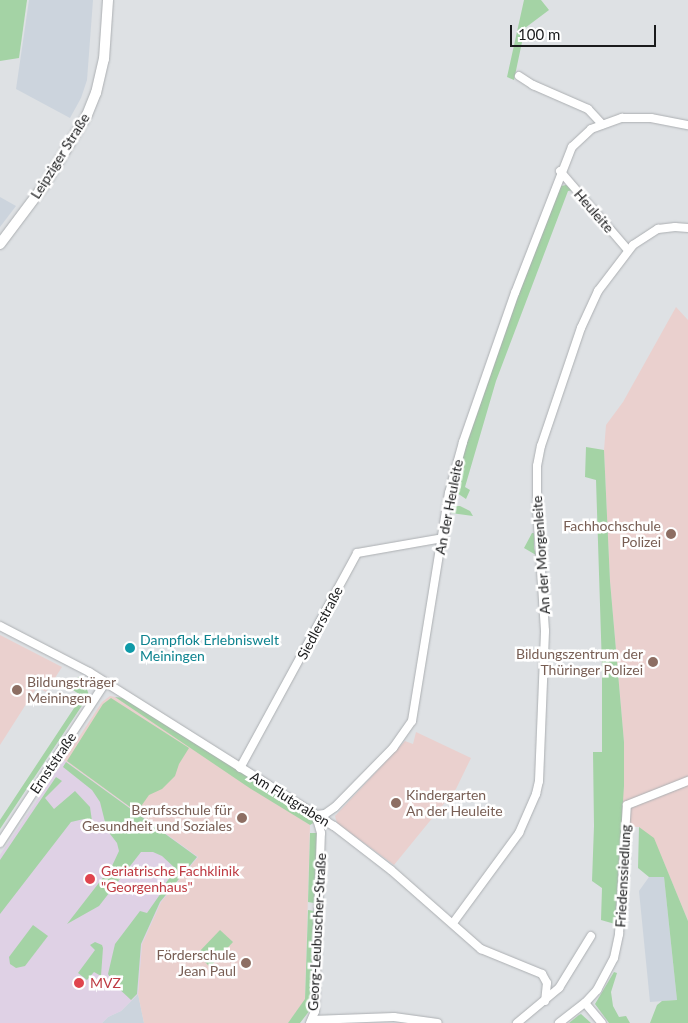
<!DOCTYPE html>
<html>
<head>
<meta charset="utf-8">
<style>
  body { margin:0 }
  #map { position:relative; width:688px; height:1023px; overflow:hidden; background:#dee1e4; font-family:Lato,sans-serif }
  div>[style] { position:absolute }
  .built>* { inset:0; background:#ccd4dd }
  .education>* { inset:0; background:#ead0ce }
  .medical>* { inset:0; background:#dfd1e5 }
  .green>* { inset:0; background:#a4d3a5 }
  .roads { filter:drop-shadow(0 0 1px #acafb2) drop-shadow(0 0 1px #acafb2) }
  .street>* { height:8px; margin:-4px; padding:0 4px; transform-origin:4px; border-radius:4px; background:#fff }
  .secondary>* { height:10px; margin:-5px; padding:0 5px; transform-origin:5px; border-radius:5px; background:#fff }
  .dots>* { width:14px; height:14px; translate:-50% -50%; box-sizing:border-box; border:2px solid #fff; border-radius:50% }
  span { translate:-50% -50%; white-space:nowrap; text-align:center; line-height:1.15; -webkit-text-stroke:5px #fff; paint-order:stroke }
  .street-label { font-size:14px; color:#1a1b1c }
  .education-label { font-size:14px; color:#785e54 }
  .right { translate:-100% -50%; text-align:right }
  .left { translate:0 -50%; text-align:left }
  .culture-label { font-size:14px; color:#0d838f }
  .health-label { font-size:14px; color:#be3a42 }
  .scale { position:absolute; left:510px; top:25px; width:146px; height:22px; box-sizing:border-box; border:2px solid #1a1b1c; border-top:0; padding-left:6px; font-size:15px; line-height:18px; white-space:nowrap; color:#1a1b1c; -webkit-text-stroke:4px #fff; paint-order:stroke }
</style>
</head>
<body>
<div id="map">
  <div class="built">
    <i style="clip-path:polygon(29px 0,93px 0,87px 80px,81px 98px,70px 118px,16px 89px)"></i>
    <i style="clip-path:polygon(0 197px,16px 206px,0 227px)"></i>
    <i style="clip-path:polygon(649px 877px,664px 877px,677px 1000px,650px 1002px,639px 891px)"></i>
    <i style="clip-path:polygon(138px 994px,144px 1023px,102px 1023px,108px 1017px,121px 1011px)"></i>
  </div>
  <div class="education">
    <i style="clip-path:polygon(676px 307px,688px 320px,688px 921px,662px 858px,639px 827px,619px 827px,624px 786px,624px 742px,610px 581px,604px 450px,606px 425px,623px 402px)"></i>
    <i style="clip-path:polygon(0 635px,62px 667px,46px 692px,37px 687px,0 745px)"></i>
    <i style="clip-path:polygon(110px 696px,115px 697px,310px 825px,305px 1000px,288px 1023px,144px 1023px,138px 994px,142px 944px,161px 902px,198px 857px,64px 760px,102px 702px)"></i>
    <i style="clip-path:polygon(416px 732px,471px 758px,456px 789px,394px 865px,337px 823px,335px 816px,405px 741px,413px 744px)"></i>
  </div>
  <div class="medical">
    <i style="clip-path:polygon(64px 760px,198px 857px,161px 902px,142px 944px,138px 994px,121px 1011px,108px 1017px,102px 1023px,0 1023px,0 855px)"></i>
  </div>
  <div class="green">
    <i style="clip-path:polygon(0 0,27px 0,19px 58px,0 61px)"></i>
    <i style="clip-path:polygon(524px 0,541px 0,549px 10px,525px 28px,514px 80px,507px 77px)"></i>
    <i style="clip-path:polygon(566px 185px,574px 190px,568px 191px,496px 381px,465px 487px,470px 490px,466px 499px,457px 493px,454px 485px,475px 412px,547px 213px,561px 186px)"></i>
    <i style="clip-path:polygon(586px 447px,604px 450px,610px 581px,624px 742px,624px 786px,615px 924px,601px 920px,602px 888px,592px 881px,594px 826px,593px 752px,602px 752px,602px 667px,596px 480px,585px 477px)"></i>
    <i style="clip-path:polygon(451px 506px,460px 506px,470px 511px,473px 516px,451px 513px)"></i>
    <i style="clip-path:polygon(532px 533px,534px 533px,534px 548px,536px 555px,524px 548px)"></i>
    <i style="clip-path:polygon(80px 676px,83px 679px,89px 695px,0 829px,0 820px,82px 696px,67px 686px)"></i>
    <i style="clip-path:polygon(115px 697px,124px 698px,307px 813px,315px 822px,310px 825px,251px 789px)"></i>
    <i style="clip-path:polygon(111px 698px,189px 748px,179px 764px,175px 776px,162px 789px,149px 795px,137px 812px,67px 761px,103px 704px)"></i>
    <i style="clip-path:polygon(66px 762px,197px 857px,160px 902px,141px 944px,137px 994px,131px 1000px,115px 985px,108px 974px,115px 944px,140px 911px,147px 913px,161px 893px,160px 891px,176px 869px,162px 856px,153px 852px,141px 852px,99px 906px,67px 924px,112px 866px,119px 851px,117px 843px,107px 830px,100px 802px,92px 790px,63px 767px)"></i>
    <i style="clip-path:polygon(56px 777px,62px 781px,45px 798px,54px 809px,75px 791px,90px 807px,93px 828px,85px 828px,84px 819px,71px 822px,0 914px,0 860px)"></i>
    <i style="clip-path:polygon(639px 827px,654px 838px,688px 921px,688px 1023px,650px 1023px,657px 1005px,662px 1001px,677px 1000px,664px 877px,649px 877px,638px 868px)"></i>
    <i style="clip-path:polygon(310px 833px,317px 833px,314px 903px,308px 902px)"></i>
    <i style="clip-path:polygon(308px 910px,314px 911px,310px 1010px,300px 1023px,288px 1023px,305px 999px)"></i>
    <i style="clip-path:polygon(33px 925px,48px 936px,25px 966px,16px 968px,10px 964px,9px 957px)"></i>
    <i style="clip-path:polygon(220px 930px,233px 942px,210px 967px,197px 954px)"></i>
    <i style="clip-path:polygon(95px 942px,102px 945px,103px 948px,101px 976px,94px 972px,87px 980px,78px 973px,95px 950px,90px 945px)"></i>
    <i style="clip-path:polygon(614px 972px,617px 973px,611px 992px,613px 1006px,619px 1017px,626px 1016px,630px 1023px,609px 1023px,595px 1004px)"></i>
    <i style="clip-path:polygon(581px 1014px,591px 1023px,569px 1023px,579px 1015px)"></i>
  </div>
  <div class="roads">
    <div class="street">
      <i style="left:519px;top:76px;width:17px;rotate:33deg"></i>
      <i style="left:533px;top:85px;width:60px;rotate:23.6deg"></i>
      <i style="left:588px;top:109px;width:21px;rotate:47deg"></i>
      <i style="left:560px;top:171px;width:104px;rotate:49.3deg"></i>
      <i style="left:0;top:626px;width:100px;rotate:27.3deg"></i>
      <i style="left:89px;top:672px;width:289px;rotate:32.2deg"></i>
      <i style="left:334px;top:826px;width:72px;rotate:37.7deg"></i>
      <i style="left:391px;top:870px;width:120px;rotate:41.3deg"></i>
      <i style="left:481px;top:949px;width:66px;rotate:22.3deg"></i>
      <i style="left:542px;top:974px;width:10px;rotate:61deg"></i>
      <i style="left:547px;top:983px;width:18px;rotate:96deg"></i>
      <i style="left:240px;top:768px;width:245px;rotate:-61.4deg"></i>
      <i style="left:357px;top:553px;width:87px;rotate:-9.9deg"></i>
      <i style="left:316px;top:815px;width:9px;rotate:-6deg"></i>
      <i style="left:325px;top:814px;width:12px;rotate:-35deg"></i>
      <i style="left:335px;top:807px;width:83px;rotate:-45.5deg"></i>
      <i style="left:393px;top:748px;width:33px;rotate:-55deg"></i>
      <i style="left:412px;top:721px;width:231px;rotate:-80.8deg"></i>
      <i style="left:449px;top:493px;width:53px;rotate:-74.6deg"></i>
      <i style="left:463px;top:442px;width:158px;rotate:-70.8deg"></i>
      <i style="left:515px;top:293px;width:157px;rotate:-68.7deg"></i>
      <i style="left:572px;top:147px;width:26px;rotate:-43deg"></i>
      <i style="left:591px;top:129px;width:33px;rotate:-20deg"></i>
      <i style="left:622px;top:118px;width:29px"></i>
      <i style="left:651px;top:118px;width:38px;rotate:11deg"></i>
      <i style="left:0;top:843px;width:191px;rotate:-56.7deg"></i>
      <i style="left:453px;top:923px;width:112px;rotate:-53.7deg"></i>
      <i style="left:519px;top:833px;width:43px;rotate:-66.4deg"></i>
      <i style="left:536px;top:794px;width:13px;rotate:-77deg"></i>
      <i style="left:539px;top:781px;width:150px;rotate:-87.7deg"></i>
      <i style="left:545px;top:631px;width:123px;rotate:-93.7deg"></i>
      <i style="left:537px;top:508px;width:42px;rotate:-90deg"></i>
      <i style="left:537px;top:466px;width:20px;rotate:-79deg"></i>
      <i style="left:541px;top:446px;width:125px;rotate:-71.3deg"></i>
      <i style="left:581px;top:328px;width:41px;rotate:-65.3deg"></i>
      <i style="left:598px;top:291px;width:58px;rotate:-52.7deg"></i>
      <i style="left:633px;top:245px;width:30px;rotate:-33deg"></i>
      <i style="left:658px;top:229px;width:17px;rotate:-7deg"></i>
      <i style="left:675px;top:227px;width:13px;rotate:4deg"></i>
      <i style="left:585px;top:1003px;width:26px;rotate:50deg"></i>
      <i style="left:312px;top:1020px;width:82px;rotate:-2.1deg"></i>
      <i style="left:394px;top:1017px;width:44px;rotate:7.8deg"></i>
      <i style="left:310px;top:1023px;width:13px;rotate:-67deg"></i>
      <i style="left:315px;top:1011px;width:178px;rotate:-88.1deg"></i>
      <i style="left:321px;top:833px;width:19px;rotate:-106deg"></i>
      <i style="left:517px;top:1023px;width:55px;rotate:-39.8deg"></i>
      <i style="left:559px;top:988px;width:61px;rotate:-58.4deg"></i>
      <i style="left:559px;top:1023px;width:33px;rotate:-38deg"></i>
      <i style="left:585px;top:1003px;width:18px;rotate:-47deg"></i>
      <i style="left:597px;top:990px;width:36px;rotate:-62deg"></i>
      <i style="left:614px;top:958px;width:25px;rotate:-78deg"></i>
      <i style="left:619px;top:934px;width:129px;rotate:-86.5deg"></i>
      <i style="left:627px;top:805px;width:66px;rotate:-21.5deg"></i>
    </div>
    <div class="secondary">
      <i style="left:0;top:244px;width:75px;rotate:-53.1deg"></i>
      <i style="left:45px;top:184px;width:81px;rotate:-58.7deg"></i>
      <i style="left:87px;top:115px;width:24px;rotate:-68deg"></i>
      <i style="left:96px;top:93px;width:35px;rotate:-77deg"></i>
      <i style="left:104px;top:59px;width:59px;rotate:-86.1deg"></i>
    </div>
  </div>
  <div class="dots">
    <i style="left:671px;top:534px;background:#8d6e63"></i>
    <i style="left:130px;top:648px;background:#0f9aa8"></i>
    <i style="left:653px;top:662px;background:#8d6e63"></i>
    <i style="left:17px;top:690px;background:#8d6e63"></i>
    <i style="left:396px;top:803px;background:#8d6e63"></i>
    <i style="left:242px;top:818px;background:#8d6e63"></i>
    <i style="left:90px;top:879px;background:#e0444e"></i>
    <i style="left:246px;top:963px;background:#8d6e63"></i>
    <i style="left:79px;top:983px;background:#e0444e"></i>
  </div>
  <div class="street-label">
    <span style="left:60px;top:156px;rotate:-58deg">Leipziger Straße</span>
    <span style="left:594px;top:211px;rotate:49deg">Heuleite</span>
    <span style="left:449px;top:507px;rotate:-79deg">An der Heuleite</span>
    <span style="left:541px;top:555px;rotate:-94deg">An der Morgenleite</span>
    <span style="left:320px;top:623px;rotate:-62deg">Siedlerstraße</span>
    <span style="left:53px;top:763px;rotate:-56deg">Ernststraße</span>
    <span style="left:290px;top:799px;rotate:32deg">Am Flutgraben</span>
    <span style="left:623px;top:876px;rotate:-87deg">Friedenssiedlung</span>
    <span style="left:317px;top:932px;rotate:-87deg">Georg-Leubuscher-Straße</span>
  </div>
  <div class="education-label">
    <span class="right" style="left:661px;top:534px">Fachhochschule<br>Polizei</span>
    <span class="right" style="left:643px;top:662px">Bildungszentrum der<br>Thüringer Polizei</span>
    <span class="left" style="left:27px;top:690px">Bildungsträger<br>Meiningen</span>
    <span class="left" style="left:406px;top:803px">Kindergarten<br>An der Heuleite</span>
    <span class="right" style="left:232px;top:818px">Berufsschule für<br>Gesundheit und Soziales</span>
    <span class="right" style="left:236px;top:963px">Förderschule<br>Jean Paul</span>
  </div>
  <div class="culture-label">
    <span class="left" style="left:140px;top:648px">Dampflok Erlebniswelt<br>Meiningen</span>
  </div>
  <div class="health-label">
    <span class="left" style="left:101px;top:879px">Geriatrische Fachklinik<br>"Georgenhaus"</span>
    <span class="left" style="left:90px;top:983px">MVZ</span>
  </div>
  <div class="scale">100 m</div>
</div>
</body>
</html>
